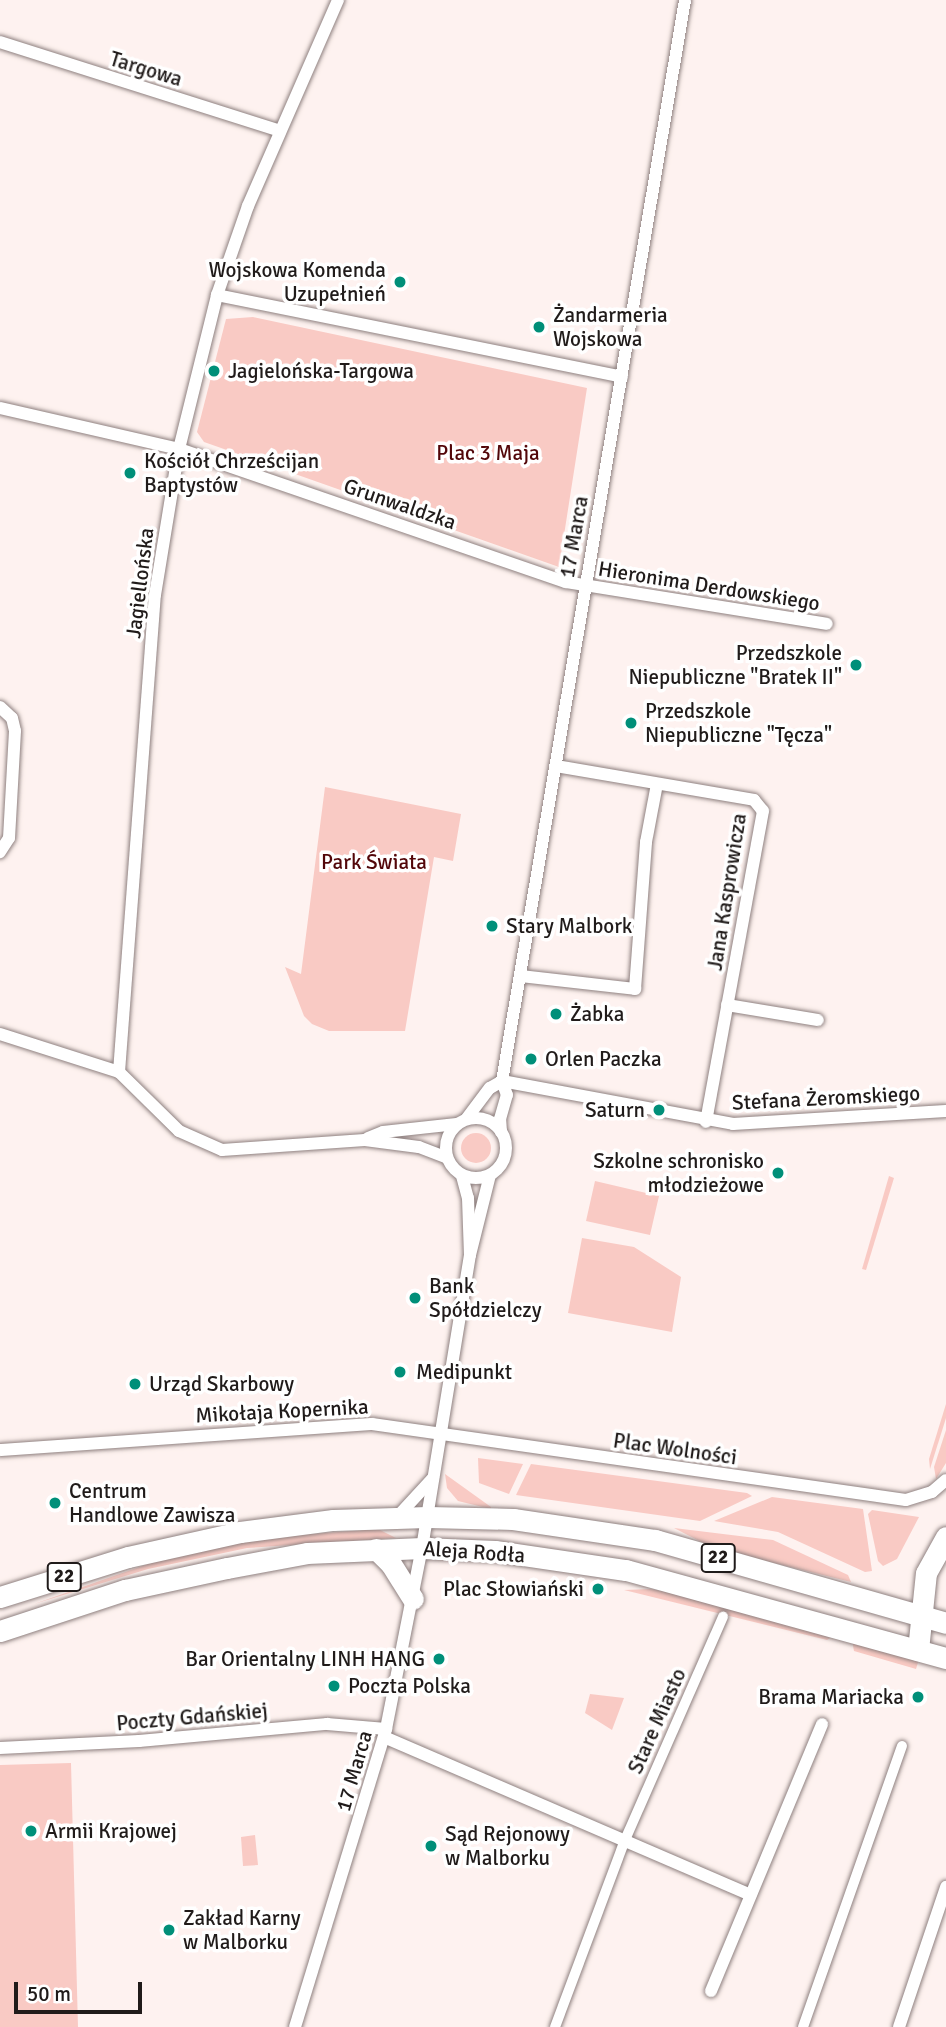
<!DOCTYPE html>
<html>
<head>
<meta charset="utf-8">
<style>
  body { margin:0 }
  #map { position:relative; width:946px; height:2027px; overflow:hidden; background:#fef2f0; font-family:Signika,sans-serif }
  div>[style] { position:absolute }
  .green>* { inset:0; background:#f9cac4 }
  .round { border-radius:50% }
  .roads { filter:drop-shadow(0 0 2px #8e807f) drop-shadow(0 0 2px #8e807f) }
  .pedestrian>* { height:10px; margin:-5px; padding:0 5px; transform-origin:5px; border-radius:5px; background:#fff }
  .minor>* { height:12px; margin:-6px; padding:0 6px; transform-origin:6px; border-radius:6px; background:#fff }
  .minor>.ring { margin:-6px; padding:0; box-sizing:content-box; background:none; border:12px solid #fff; border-radius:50% }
  .primary>* { height:21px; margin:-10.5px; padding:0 10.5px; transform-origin:10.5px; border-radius:10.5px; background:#fff }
  .dots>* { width:19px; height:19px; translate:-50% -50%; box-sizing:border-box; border:4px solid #fff; border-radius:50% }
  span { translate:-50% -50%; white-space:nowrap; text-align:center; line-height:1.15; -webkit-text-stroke:7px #fff; paint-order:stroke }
  .shield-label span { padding:2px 5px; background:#fff; border:2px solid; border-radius:5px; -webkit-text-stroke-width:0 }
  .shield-label { font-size:19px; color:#201b1a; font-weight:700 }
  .street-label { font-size:21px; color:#201b1a }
  .poi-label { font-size:21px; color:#201b1a }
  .right { translate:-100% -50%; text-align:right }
  .left { translate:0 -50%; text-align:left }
  .park-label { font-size:21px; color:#520609 }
  .scale { position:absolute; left:14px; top:1982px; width:128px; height:32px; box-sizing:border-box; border:4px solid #201b1a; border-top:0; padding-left:9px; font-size:21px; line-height:24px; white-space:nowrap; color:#201b1a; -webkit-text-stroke:5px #fff; paint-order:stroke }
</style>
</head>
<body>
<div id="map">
  <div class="green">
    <i style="clip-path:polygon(253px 317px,587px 388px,559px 567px,204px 442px,197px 432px,226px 319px)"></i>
    <i style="clip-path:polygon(325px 787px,461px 814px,453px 861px,434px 857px,405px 1031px,329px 1031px,312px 1024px,304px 1016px,285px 967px,301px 974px)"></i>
    <i class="round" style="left:461px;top:1133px;width:30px;height:30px"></i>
    <i style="clip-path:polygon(889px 1176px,894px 1178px,866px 1270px,862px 1269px)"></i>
    <i style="clip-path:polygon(595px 1181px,659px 1196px,650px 1235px,586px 1221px)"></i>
    <i style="clip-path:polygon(582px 1238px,634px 1247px,681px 1277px,672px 1332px,568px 1313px)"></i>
    <i style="clip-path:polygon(946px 1404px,946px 1418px,930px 1469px,929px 1459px)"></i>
    <i style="clip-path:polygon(946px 1430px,946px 1463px,936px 1479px,934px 1467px)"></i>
    <i style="clip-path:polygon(478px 1458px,523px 1464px,509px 1494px,479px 1483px)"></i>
    <i style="clip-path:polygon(531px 1464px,747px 1493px,752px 1496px,700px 1521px,516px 1495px)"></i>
    <i style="clip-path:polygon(445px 1474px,491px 1507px,491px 1509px,458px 1501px,447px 1488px)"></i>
    <i style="clip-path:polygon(772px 1497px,863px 1509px,872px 1571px,865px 1572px,778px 1532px,714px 1521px)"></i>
    <i style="clip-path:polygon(872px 1510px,919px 1517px,897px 1559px,883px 1566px,878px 1561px,868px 1514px)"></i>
    <i style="clip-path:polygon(674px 1528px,773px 1540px,848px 1575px,851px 1582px,713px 1548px)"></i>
    <i style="clip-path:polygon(378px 1529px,396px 1538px,247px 1548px,148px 1569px,34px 1604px,168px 1557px,271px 1537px)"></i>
    <i style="clip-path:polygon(650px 1589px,663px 1591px,835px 1635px,827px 1640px,624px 1590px)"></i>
    <i style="clip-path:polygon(852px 1640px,919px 1659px,916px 1669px,854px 1651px)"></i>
    <i style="clip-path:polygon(590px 1694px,624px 1698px,612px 1730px,585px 1713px)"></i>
    <i style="clip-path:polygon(71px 1763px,78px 2027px,0 2027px,0 1765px)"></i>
    <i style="clip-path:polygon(255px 1835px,258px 1865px,243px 1866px,241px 1837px)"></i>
  </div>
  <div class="roads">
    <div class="pedestrian">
      <i style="left:555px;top:2027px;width:200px;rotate:-69.5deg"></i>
      <i style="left:625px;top:1840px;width:244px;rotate:-66.3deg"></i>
      <i style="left:803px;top:2027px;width:298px;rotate:-70.6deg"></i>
    </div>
    <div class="minor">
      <i style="left:0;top:42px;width:294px;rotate:17.6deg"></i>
      <i style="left:217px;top:295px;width:413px;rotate:11.4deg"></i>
      <i style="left:0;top:408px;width:184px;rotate:12.9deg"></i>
      <i style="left:179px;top:449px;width:409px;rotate:19deg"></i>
      <i style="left:566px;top:582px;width:264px;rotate:9.1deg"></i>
      <i style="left:0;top:707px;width:16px;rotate:43deg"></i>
      <i style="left:12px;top:718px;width:13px;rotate:77deg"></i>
      <i style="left:15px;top:731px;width:107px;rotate:93.2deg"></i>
      <i style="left:9px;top:838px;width:17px;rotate:123deg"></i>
      <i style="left:556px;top:766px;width:201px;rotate:9.7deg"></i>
      <i style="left:754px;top:800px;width:14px;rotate:51deg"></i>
      <i style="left:763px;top:811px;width:316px;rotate:100.4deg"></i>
      <i style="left:520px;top:976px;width:116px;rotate:6.4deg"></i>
      <i style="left:635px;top:989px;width:147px;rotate:-85.7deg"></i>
      <i style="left:646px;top:842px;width:59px;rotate:-79.3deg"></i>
      <i style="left:727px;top:1005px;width:92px;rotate:9.4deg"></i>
      <i style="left:0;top:1034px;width:125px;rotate:17.7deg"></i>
      <i style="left:119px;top:1072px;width:84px;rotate:44.5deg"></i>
      <i style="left:179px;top:1131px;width:47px;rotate:23.8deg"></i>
      <i style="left:222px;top:1150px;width:143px;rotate:-4deg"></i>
      <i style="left:365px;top:1140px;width:54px;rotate:7.4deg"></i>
      <i style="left:419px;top:1147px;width:30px;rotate:21deg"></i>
      <i style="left:119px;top:1072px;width:478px;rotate:-85.7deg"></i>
      <i style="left:155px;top:595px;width:148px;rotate:-80.7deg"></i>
      <i style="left:179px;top:449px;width:159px;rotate:-76.1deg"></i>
      <i style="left:217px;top:295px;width:94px;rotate:-70.8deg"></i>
      <i style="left:248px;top:206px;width:225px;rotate:-66.4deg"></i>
      <i style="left:502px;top:1081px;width:235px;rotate:10.5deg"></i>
      <i style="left:733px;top:1124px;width:213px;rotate:-3.5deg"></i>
      <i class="ring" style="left:446px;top:1118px;width:48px;height:48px"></i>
      <i style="left:467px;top:1118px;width:38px;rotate:-53deg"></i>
      <i style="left:490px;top:1088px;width:14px;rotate:-30deg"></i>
      <i style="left:501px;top:1132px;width:13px;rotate:-94deg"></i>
      <i style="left:500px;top:1119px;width:25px;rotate:-74deg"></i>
      <i style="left:507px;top:1095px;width:15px;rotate:-110deg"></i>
      <i style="left:502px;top:1081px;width:1096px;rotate:-80.39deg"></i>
      <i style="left:368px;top:1138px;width:16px;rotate:-22deg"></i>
      <i style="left:383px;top:1132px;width:74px;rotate:-6.2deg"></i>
      <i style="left:462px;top:1176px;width:23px;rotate:75deg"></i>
      <i style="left:468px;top:1198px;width:57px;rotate:88deg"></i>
      <i style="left:0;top:1450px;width:373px;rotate:-4deg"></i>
      <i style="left:372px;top:1424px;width:539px;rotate:8.1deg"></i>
      <i style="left:906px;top:1500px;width:27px;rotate:-17deg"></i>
      <i style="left:932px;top:1492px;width:18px;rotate:-41deg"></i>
      <i style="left:398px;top:1516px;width:52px;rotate:-47.4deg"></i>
      <i style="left:384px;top:1737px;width:399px;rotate:23.3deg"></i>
      <i style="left:0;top:1748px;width:139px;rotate:-2.9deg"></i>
      <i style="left:139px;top:1741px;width:189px;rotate:-5.2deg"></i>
      <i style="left:327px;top:1724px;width:59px;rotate:4.8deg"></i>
      <i style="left:711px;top:1991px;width:289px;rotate:-67.4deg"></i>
      <i style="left:295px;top:2027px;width:312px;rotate:-73deg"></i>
      <i style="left:386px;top:1729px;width:185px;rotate:-78.8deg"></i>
      <i style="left:422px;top:1548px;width:297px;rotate:-80.7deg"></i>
      <i style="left:470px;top:1255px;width:82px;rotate:-76deg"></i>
      <i style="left:899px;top:2027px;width:148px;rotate:-71.4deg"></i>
    </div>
    <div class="primary">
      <i style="left:376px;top:1549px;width:21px;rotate:45deg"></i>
      <i style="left:391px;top:1564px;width:41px;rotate:57.8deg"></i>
      <i style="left:0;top:1597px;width:134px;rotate:-17.4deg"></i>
      <i style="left:128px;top:1557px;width:115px;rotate:-12.6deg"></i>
      <i style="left:240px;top:1532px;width:94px;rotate:-7.4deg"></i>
      <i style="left:333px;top:1520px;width:94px;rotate:-1.8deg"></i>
      <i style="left:427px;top:1517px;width:86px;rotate:1.3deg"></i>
      <i style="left:513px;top:1519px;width:144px;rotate:8.4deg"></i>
      <i style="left:655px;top:1540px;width:303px;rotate:15.9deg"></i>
      <i style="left:0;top:1631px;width:132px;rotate:-18.2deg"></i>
      <i style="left:125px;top:1590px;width:104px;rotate:-12.2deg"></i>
      <i style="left:227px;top:1568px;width:81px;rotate:-10.6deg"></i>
      <i style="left:307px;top:1553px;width:115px;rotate:-2.5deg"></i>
      <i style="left:422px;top:1548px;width:73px;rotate:2.4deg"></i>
      <i style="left:495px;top:1551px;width:132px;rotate:8.3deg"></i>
      <i style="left:626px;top:1570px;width:332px;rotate:15.4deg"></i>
      <i style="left:918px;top:1650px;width:77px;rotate:-84.1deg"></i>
      <i style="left:926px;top:1573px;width:41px;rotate:-60.9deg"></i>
    </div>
  </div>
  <div class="dots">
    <i style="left:400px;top:282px;background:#008f79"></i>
    <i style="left:539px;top:327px;background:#008f79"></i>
    <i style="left:214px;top:371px;background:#008f79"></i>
    <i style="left:130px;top:473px;background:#008f79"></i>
    <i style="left:856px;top:665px;background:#008f79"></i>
    <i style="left:631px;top:723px;background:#008f79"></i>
    <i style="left:492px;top:926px;background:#008f79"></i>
    <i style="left:556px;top:1014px;background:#008f79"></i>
    <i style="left:531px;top:1059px;background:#008f79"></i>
    <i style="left:659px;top:1110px;background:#008f79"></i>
    <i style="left:778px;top:1173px;background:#008f79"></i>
    <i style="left:415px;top:1298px;background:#008f79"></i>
    <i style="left:400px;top:1372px;background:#008f79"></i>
    <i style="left:135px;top:1384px;background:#008f79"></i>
    <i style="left:55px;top:1503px;background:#008f79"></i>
    <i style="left:598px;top:1589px;background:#008f79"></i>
    <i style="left:439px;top:1659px;background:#008f79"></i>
    <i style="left:334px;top:1686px;background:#008f79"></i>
    <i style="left:918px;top:1697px;background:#008f79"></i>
    <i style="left:31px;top:1831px;background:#008f79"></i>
    <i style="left:431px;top:1846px;background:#008f79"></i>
    <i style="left:169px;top:1930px;background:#008f79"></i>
  </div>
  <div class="shield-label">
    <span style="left:718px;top:1558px">22</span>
    <span style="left:64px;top:1577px">22</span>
  </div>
  <div class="street-label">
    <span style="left:146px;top:69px;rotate:17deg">Targowa</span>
    <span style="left:400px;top:504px;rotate:19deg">Grunwaldzka</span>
    <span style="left:574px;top:537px;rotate:-80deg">17 Marca</span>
    <span style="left:140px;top:583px;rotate:-83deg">Jagiellońska</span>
    <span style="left:709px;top:586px;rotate:9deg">Hieronima Derdowskiego</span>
    <span style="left:727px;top:892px;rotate:-81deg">Jana Kasprowicza</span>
    <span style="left:826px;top:1098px;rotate:-3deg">Stefana Żeromskiego</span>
    <span style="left:282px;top:1411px;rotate:-3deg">Mikołaja Kopernika</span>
    <span style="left:675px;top:1449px;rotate:8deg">Plac Wolności</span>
    <span style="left:474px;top:1552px;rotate:4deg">Aleja Rodła</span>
    <span style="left:192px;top:1717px;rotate:-5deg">Poczty Gdańskiej</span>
    <span style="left:657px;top:1721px;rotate:-66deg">Stare Miasto</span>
    <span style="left:354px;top:1771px;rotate:-74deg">17 Marca</span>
  </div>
  <div class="poi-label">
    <span class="right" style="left:386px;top:282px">Wojskowa Komenda<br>Uzupełnień</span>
    <span class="left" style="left:553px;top:327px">Żandarmeria<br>Wojskowa</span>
    <span class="left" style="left:228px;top:371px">Jagielońska-Targowa</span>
    <span class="left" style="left:144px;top:473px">Kościół Chrześcijan<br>Baptystów</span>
    <span class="right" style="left:842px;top:665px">Przedszkole<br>Niepubliczne "Bratek II"</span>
    <span class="left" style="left:645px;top:723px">Przedszkole<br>Niepubliczne "Tęcza"</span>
    <span class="left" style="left:506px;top:926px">Stary Malbork</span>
    <span class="left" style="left:570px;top:1014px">Żabka</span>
    <span class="left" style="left:545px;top:1059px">Orlen Paczka</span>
    <span class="right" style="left:645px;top:1110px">Saturn</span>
    <span class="right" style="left:764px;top:1173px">Szkolne schronisko<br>młodzieżowe</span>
    <span class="left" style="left:429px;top:1298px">Bank<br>Spółdzielczy</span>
    <span class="left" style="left:416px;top:1372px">Medipunkt</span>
    <span class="left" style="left:149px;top:1384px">Urząd Skarbowy</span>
    <span class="left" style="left:69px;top:1503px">Centrum<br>Handlowe Zawisza</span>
    <span class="right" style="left:584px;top:1589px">Plac Słowiański</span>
    <span class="right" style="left:425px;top:1659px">Bar Orientalny LINH HANG</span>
    <span class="left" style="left:348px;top:1686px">Poczta Polska</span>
    <span class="right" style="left:904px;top:1697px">Brama Mariacka</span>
    <span class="left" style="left:45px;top:1831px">Armii Krajowej</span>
    <span class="left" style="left:445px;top:1846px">Sąd Rejonowy<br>w Malborku</span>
    <span class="left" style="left:183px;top:1930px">Zakład Karny<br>w Malborku</span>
  </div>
  <div class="park-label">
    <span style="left:488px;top:453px">Plac 3 Maja</span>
    <span style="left:374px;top:862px">Park Świata</span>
  </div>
  <div class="scale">50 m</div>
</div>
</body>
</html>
